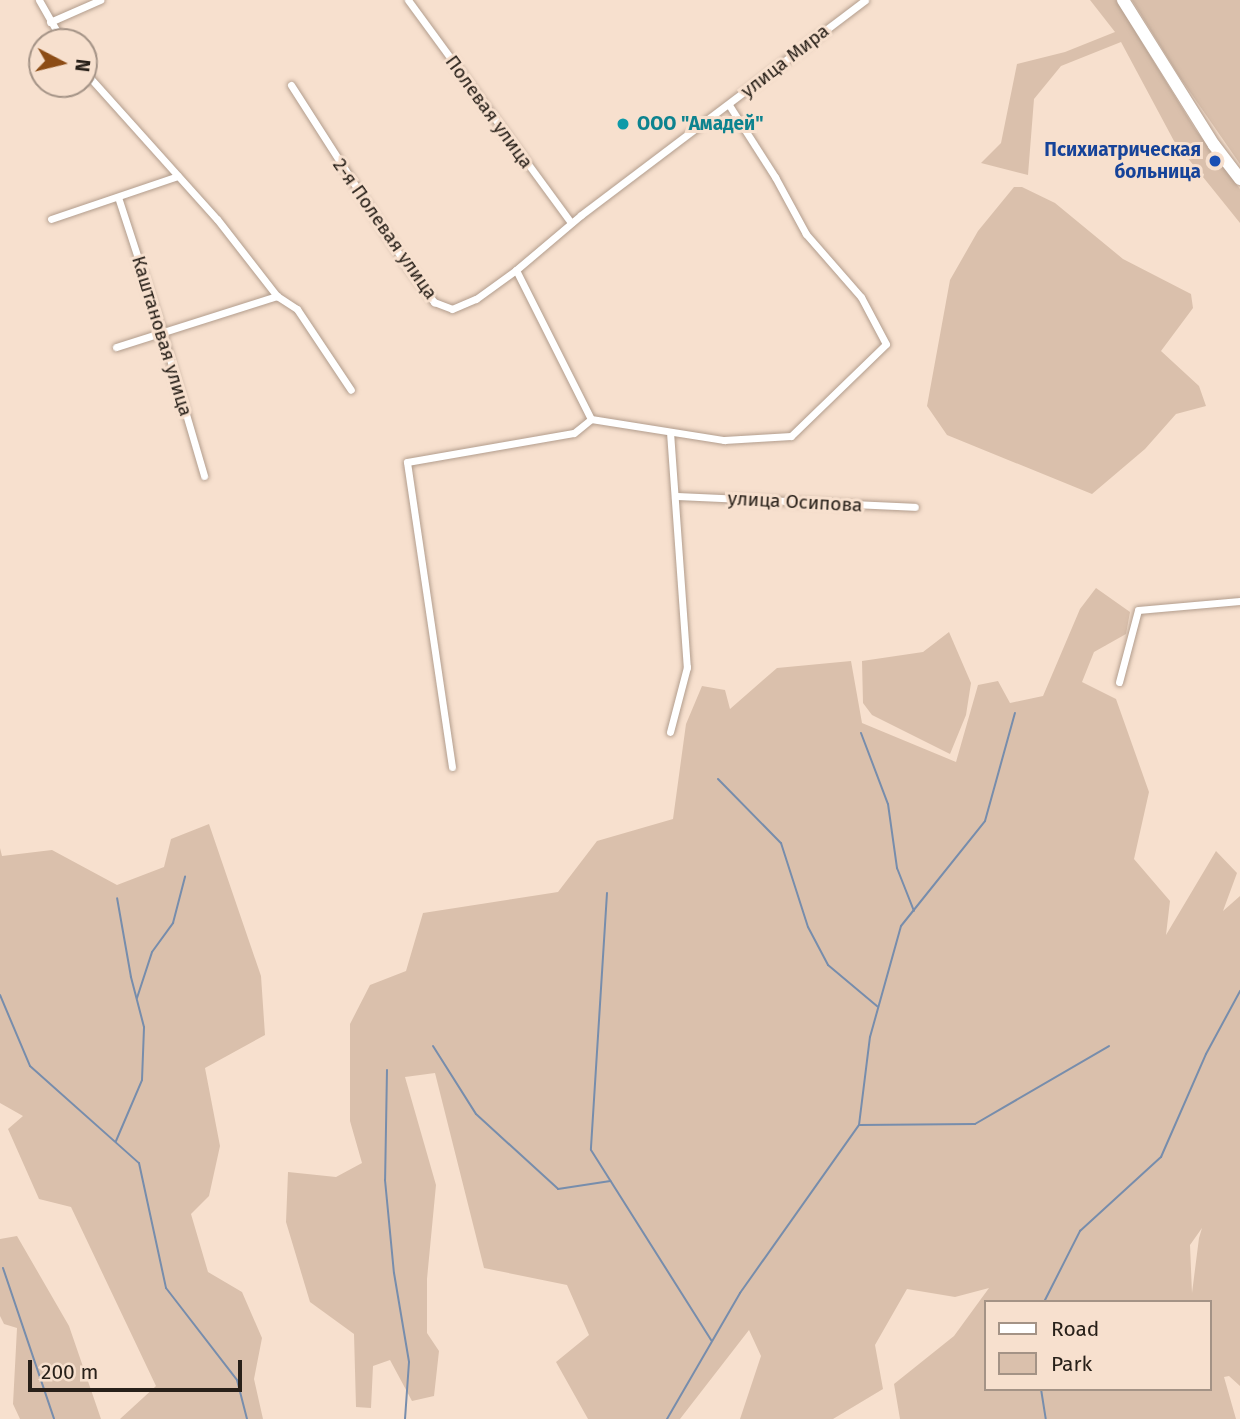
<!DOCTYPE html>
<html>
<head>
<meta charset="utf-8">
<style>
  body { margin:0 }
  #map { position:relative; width:1240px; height:1419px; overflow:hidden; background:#f7e0ce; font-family:"Fira Sans",sans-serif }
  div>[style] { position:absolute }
  .green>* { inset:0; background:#dac0ac }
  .stream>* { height:2px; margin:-1px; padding:0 1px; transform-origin:1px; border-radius:1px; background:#778dac }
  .roads { filter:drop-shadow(0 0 2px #b29d8d) drop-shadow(0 0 2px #b29d8d) }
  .minor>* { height:7px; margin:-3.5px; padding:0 3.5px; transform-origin:3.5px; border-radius:3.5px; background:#fff }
  .primary>* { height:12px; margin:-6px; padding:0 6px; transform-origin:6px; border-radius:6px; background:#fff }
  .dots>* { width:19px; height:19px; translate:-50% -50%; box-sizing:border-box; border:4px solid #f7e0ce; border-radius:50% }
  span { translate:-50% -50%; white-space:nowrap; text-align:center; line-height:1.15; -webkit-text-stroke:6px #f7e0ce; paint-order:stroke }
  .street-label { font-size:19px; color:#282019 }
  .culture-label { font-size:19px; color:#0d838f; font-weight:700 }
  .left { translate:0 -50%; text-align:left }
  .transit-label { font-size:19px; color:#164399; font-weight:700 }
  .right { translate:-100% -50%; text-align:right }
  .legend { position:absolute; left:984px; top:1300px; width:228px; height:91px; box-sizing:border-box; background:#f7e0ce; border:2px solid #a49386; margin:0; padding:9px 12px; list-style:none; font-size:21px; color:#282019 }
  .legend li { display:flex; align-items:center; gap:14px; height:35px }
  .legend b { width:35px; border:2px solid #a49386 }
  .north { position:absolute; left:28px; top:28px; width:70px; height:70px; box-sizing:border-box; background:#f7e0ce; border:2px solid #a49386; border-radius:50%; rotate:97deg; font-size:19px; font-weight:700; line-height:28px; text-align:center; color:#282019 }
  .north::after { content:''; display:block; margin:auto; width:24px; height:32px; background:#8c4c15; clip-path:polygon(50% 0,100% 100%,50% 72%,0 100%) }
  .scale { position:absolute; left:28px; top:1360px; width:214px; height:32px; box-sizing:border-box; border:4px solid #282019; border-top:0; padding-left:9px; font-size:21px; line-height:24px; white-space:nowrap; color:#282019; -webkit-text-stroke:5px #f7e0ce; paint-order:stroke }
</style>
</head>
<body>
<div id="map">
  <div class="green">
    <i style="clip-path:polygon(1090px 0,1116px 0,1195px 129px,1240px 189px,1240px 223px,1174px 141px,1121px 42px,1061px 66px,1034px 99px,1028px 175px,981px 163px,1001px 143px,1017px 64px,1065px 52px,1115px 32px)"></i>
    <i style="clip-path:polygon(1132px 0,1240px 0,1240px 164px,1179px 76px)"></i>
    <i style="clip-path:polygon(1014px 187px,1022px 187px,1055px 203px,1123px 259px,1191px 294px,1193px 308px,1161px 351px,1199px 386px,1206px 406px,1176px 414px,1145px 449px,1092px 494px,947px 435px,927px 406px,950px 280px,978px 231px)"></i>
    <i style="clip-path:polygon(evenodd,1096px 588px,1130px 612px,1126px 634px,1094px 652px,1082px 682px,1116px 699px,1149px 792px,1134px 859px,1170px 901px,1166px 935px,1216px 851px,1237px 873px,1223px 911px,1240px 896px,1240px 1386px,1229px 1376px,1224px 1377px,1236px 1419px,900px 1419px,894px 1384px,954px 1336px,989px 1288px,955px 1297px,907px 1289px,875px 1345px,883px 1389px,833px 1419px,740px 1419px,761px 1356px,749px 1330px,680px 1419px,588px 1419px,556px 1362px,589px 1335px,567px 1285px,484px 1268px,435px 1073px,405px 1077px,436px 1185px,427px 1279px,427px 1333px,439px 1351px,434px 1396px,412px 1401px,390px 1360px,373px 1366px,371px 1408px,356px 1407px,354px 1334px,310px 1302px,286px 1222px,288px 1172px,336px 1177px,362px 1163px,350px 1121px,350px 1024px,370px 985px,406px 971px,423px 913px,558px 892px,597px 841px,673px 819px,686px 724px,702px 686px,725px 690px,730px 709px,777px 668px,851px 661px,862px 723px,956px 762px,978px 685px,998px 681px,1010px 703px,1043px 696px,1080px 609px,1096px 588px,1202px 1228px,1199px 1238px,1192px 1293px,1190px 1245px,1202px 1228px,1096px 588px,986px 1302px,1210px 1302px,1210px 1389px,986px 1389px,986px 1302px)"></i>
    <i style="clip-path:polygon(949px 632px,971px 683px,966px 715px,950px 754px,872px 715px,863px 703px,862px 661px,923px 652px)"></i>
    <i style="clip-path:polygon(209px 824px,261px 976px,265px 1035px,205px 1068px,220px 1146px,209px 1196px,191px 1214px,208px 1272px,242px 1292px,262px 1338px,254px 1379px,263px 1419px,120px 1419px,156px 1386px,71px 1207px,39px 1199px,8px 1129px,23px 1116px,0 1103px,0 848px,2px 856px,52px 850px,117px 885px,164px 867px,171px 839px)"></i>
    <i style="clip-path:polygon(17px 1236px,69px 1326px,101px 1419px,20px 1419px,13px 1404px,17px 1328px,4px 1324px,0 1316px,0 1239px)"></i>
  </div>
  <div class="stream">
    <i style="left:861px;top:733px;width:76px;rotate:69.2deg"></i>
    <i style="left:888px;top:804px;width:65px;rotate:82deg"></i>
    <i style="left:897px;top:868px;width:46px;rotate:68.4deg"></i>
    <i style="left:718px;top:779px;width:90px;rotate:45.5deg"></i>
    <i style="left:781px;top:843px;width:88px;rotate:72.2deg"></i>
    <i style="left:808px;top:927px;width:43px;rotate:62.2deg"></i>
    <i style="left:828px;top:965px;width:65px;rotate:40deg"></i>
    <i style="left:607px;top:893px;width:257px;rotate:93.6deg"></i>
    <i style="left:591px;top:1150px;width:225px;rotate:57.7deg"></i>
    <i style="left:0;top:995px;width:77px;rotate:67.1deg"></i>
    <i style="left:30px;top:1066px;width:146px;rotate:41.7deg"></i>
    <i style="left:139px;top:1163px;width:128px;rotate:77.8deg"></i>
    <i style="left:166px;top:1288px;width:116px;rotate:52.3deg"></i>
    <i style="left:237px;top:1380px;width:40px;rotate:75.6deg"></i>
    <i style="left:137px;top:998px;width:48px;rotate:-71.9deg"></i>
    <i style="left:152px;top:952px;width:36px;rotate:-54deg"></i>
    <i style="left:173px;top:923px;width:48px;rotate:-75.4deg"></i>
    <i style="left:433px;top:1046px;width:80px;rotate:57.7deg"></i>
    <i style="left:476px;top:1114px;width:111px;rotate:42.4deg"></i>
    <i style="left:558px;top:1189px;width:53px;rotate:-8.7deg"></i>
    <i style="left:387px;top:1070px;width:110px;rotate:91deg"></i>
    <i style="left:385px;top:1180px;width:93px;rotate:84.5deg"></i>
    <i style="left:394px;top:1273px;width:90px;rotate:80.4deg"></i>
    <i style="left:409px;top:1362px;width:57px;rotate:94deg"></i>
    <i style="left:859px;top:1125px;width:116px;rotate:-0.5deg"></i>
    <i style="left:975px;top:1124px;width:155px;rotate:-30.2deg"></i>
    <i style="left:116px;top:1141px;width:66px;rotate:-66.9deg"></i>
    <i style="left:142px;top:1080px;width:53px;rotate:-87.8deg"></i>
    <i style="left:144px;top:1027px;width:52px;rotate:-104.6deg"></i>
    <i style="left:131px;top:977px;width:80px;rotate:-100deg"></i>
    <i style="left:3px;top:1268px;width:159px;rotate:71.3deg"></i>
    <i style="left:1044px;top:1302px;width:80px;rotate:-63.1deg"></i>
    <i style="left:1080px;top:1231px;width:110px;rotate:-42.4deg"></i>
    <i style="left:1161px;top:1157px;width:112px;rotate:-66.4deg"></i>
    <i style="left:1206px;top:1054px;width:72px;rotate:-61.6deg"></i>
    <i style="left:1041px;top:1389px;width:30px;rotate:81deg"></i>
    <i style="left:667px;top:1419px;width:146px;rotate:-59.9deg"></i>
    <i style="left:740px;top:1293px;width:206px;rotate:-54.7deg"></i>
    <i style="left:859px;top:1125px;width:89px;rotate:-82.9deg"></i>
    <i style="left:870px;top:1037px;width:115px;rotate:-74.4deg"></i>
    <i style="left:901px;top:926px;width:134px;rotate:-51.3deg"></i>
    <i style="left:985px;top:821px;width:112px;rotate:-74.5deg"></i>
  </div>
  <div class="roads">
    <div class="minor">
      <i style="left:39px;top:0;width:48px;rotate:60.3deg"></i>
      <i style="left:408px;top:0;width:276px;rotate:53.8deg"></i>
      <i style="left:50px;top:22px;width:55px;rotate:-23.7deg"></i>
      <i style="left:84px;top:71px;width:199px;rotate:48.1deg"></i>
      <i style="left:217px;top:219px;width:98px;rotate:52.1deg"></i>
      <i style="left:277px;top:296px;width:24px;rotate:33deg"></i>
      <i style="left:297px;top:309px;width:97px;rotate:56.3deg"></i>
      <i style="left:291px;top:85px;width:211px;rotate:57.4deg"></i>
      <i style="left:405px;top:263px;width:49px;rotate:53.4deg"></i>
      <i style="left:434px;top:302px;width:19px;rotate:21deg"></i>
      <i style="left:452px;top:309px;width:26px;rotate:-23deg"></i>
      <i style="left:476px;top:299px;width:49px;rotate:-35.9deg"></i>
      <i style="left:516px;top:270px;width:85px;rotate:-40.2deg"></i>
      <i style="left:581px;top:215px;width:356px;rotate:-37.1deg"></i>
      <i style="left:118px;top:197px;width:142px;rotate:71.9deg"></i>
      <i style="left:162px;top:332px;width:150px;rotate:73.7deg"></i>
      <i style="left:51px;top:219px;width:134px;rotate:-18.7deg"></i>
      <i style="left:516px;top:270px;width:167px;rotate:63.3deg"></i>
      <i style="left:591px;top:419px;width:135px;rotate:9deg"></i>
      <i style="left:724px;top:440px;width:67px;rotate:-3.4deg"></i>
      <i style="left:791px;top:436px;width:132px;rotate:-44.1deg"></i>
      <i style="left:886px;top:344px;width:53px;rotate:-118deg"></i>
      <i style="left:861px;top:297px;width:84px;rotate:-131.1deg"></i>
      <i style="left:806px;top:234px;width:65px;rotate:-118.5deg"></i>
      <i style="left:775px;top:177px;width:85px;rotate:-122.6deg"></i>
      <i style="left:116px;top:347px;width:169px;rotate:-17.6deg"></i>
      <i style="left:670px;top:432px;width:236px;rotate:85.9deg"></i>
      <i style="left:687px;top:667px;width:67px;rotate:104.7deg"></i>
      <i style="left:675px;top:496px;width:240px;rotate:2.6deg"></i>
      <i style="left:1119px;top:682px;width:74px;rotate:-75.2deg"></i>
      <i style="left:1138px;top:610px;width:102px;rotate:-5deg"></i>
      <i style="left:452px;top:767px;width:308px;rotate:-98.4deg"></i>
      <i style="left:407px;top:462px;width:169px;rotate:-9.9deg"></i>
      <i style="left:574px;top:433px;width:22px;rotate:-39deg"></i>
    </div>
    <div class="primary">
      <i style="left:1123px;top:0;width:171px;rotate:57.9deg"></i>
      <i style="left:1214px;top:145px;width:43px;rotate:52.6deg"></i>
    </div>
  </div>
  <div class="dots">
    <i style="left:623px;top:124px;background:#0f9aa8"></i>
    <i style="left:1215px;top:161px;background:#1a4fb4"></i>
  </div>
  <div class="street-label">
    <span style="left:785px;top:61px;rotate:-38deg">улица Мира</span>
    <span style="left:489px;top:112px;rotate:54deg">Полевая улица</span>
    <span style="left:385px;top:229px;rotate:55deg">2-я Полевая улица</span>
    <span style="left:162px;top:336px;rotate:73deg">Каштановая улица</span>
    <span style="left:795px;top:502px;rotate:3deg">улица Осипова</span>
  </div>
  <div class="culture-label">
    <span class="left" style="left:637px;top:124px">ООО "Амадей"</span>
  </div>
  <div class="transit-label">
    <span class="right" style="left:1201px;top:161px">Психиатрическая<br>больница</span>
  </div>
  <ul class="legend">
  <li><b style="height:9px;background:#fff"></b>Road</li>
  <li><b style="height:19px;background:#dac0ac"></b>Park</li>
  </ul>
  <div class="north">N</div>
  <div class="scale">200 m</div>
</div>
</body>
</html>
